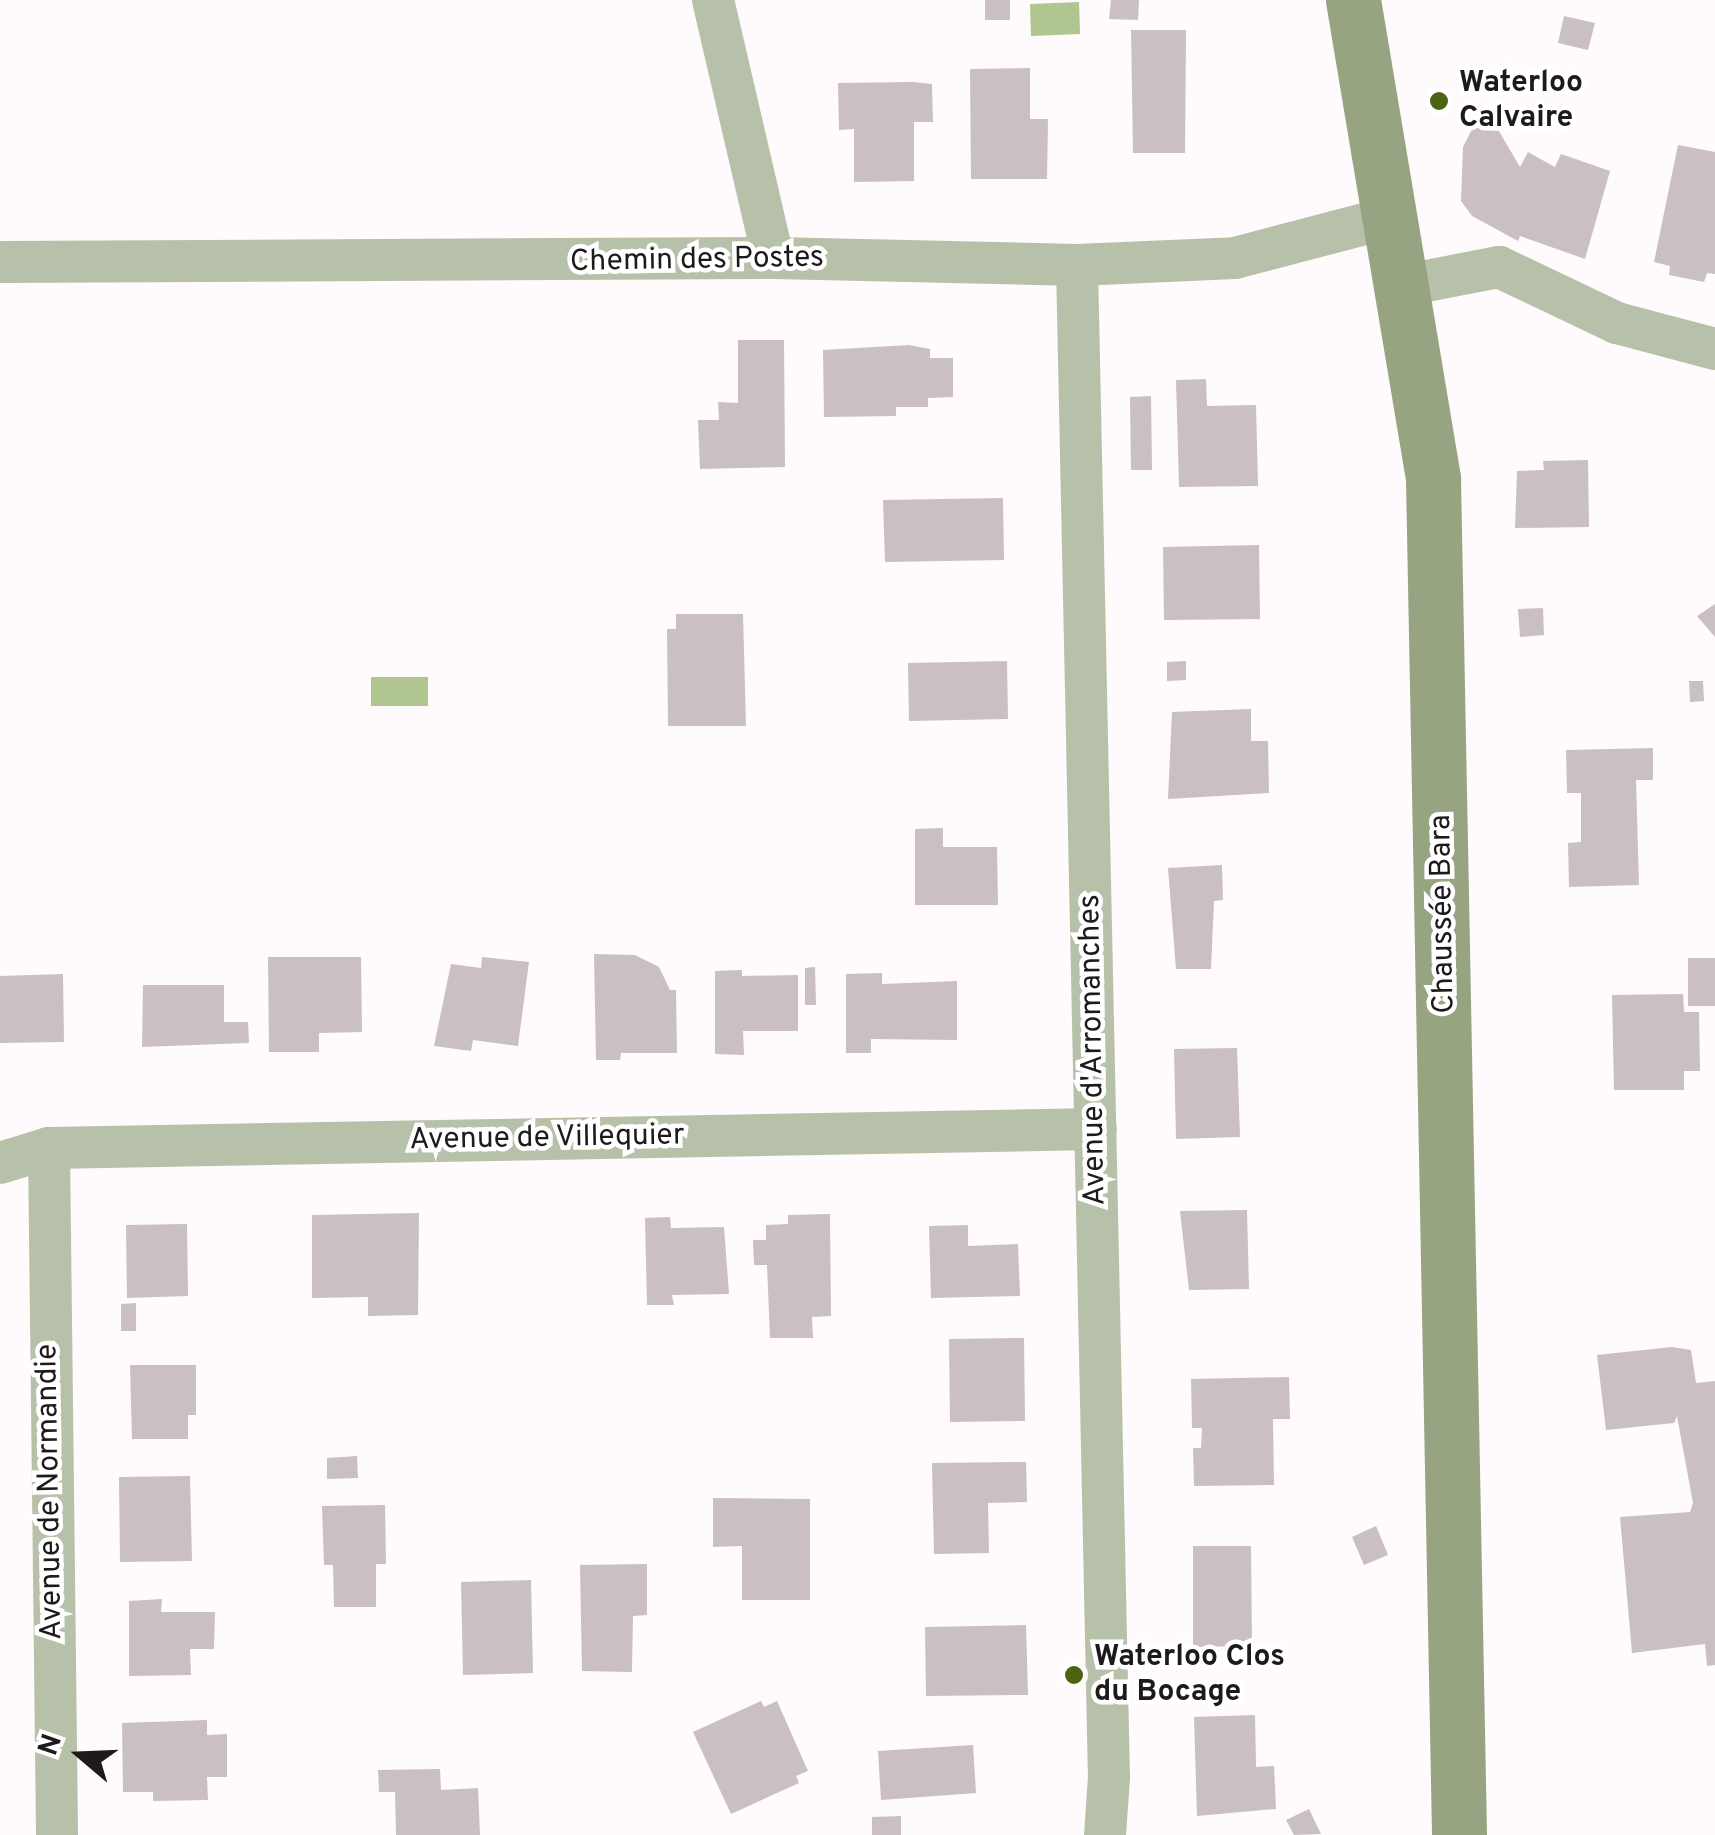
<!DOCTYPE html>
<html>
<head>
<meta charset="utf-8">
<style>
  body { margin:0 }
  #map { position:relative; width:1715px; height:1835px; overflow:hidden; background:#fffafb; font-family:Overpass,sans-serif }
  div>[style] { position:absolute }
  .water>* { inset:0; background:#b0c58f }
  .building>* { inset:0; background:#cabfc1 }
  .street>* { height:42px; margin:-21px; padding:0 21px; transform-origin:21px; border-radius:21px; background:#b7c1a9 }
  .secondary>* { height:55px; margin:-27.5px; padding:0 27.5px; transform-origin:27.5px; border-radius:27.5px; background:#96a481 }
  .dots>* { width:28px; height:28px; translate:-50% -50%; box-sizing:border-box; border:5px solid #fff; border-radius:50% }
  span { translate:-50% -50%; white-space:nowrap; text-align:center; line-height:1.15; -webkit-text-stroke:9px #fff; paint-order:stroke }
  .poi-label { font-size:30px; color:#1e1a1b; font-weight:700 }
  .left { translate:0 -50%; text-align:left }
  .street-label { font-size:30px; color:#1e1a1b }
  .north { position:absolute; left:30px; top:1705px; width:100px; height:100px; -webkit-text-stroke:8px #fff; paint-order:stroke; rotate:289deg; font-size:28px; font-weight:700; line-height:40px; text-align:center; color:#1e1a1b }
  .north::after { content:''; display:block; margin:auto; width:35px; height:45px; background:#1e1a1b; clip-path:polygon(50% 0,100% 100%,50% 72%,0 100%) }
</style>
</head>
<body>
<div id="map">
  <div class="water">
    <i style="clip-path:polygon(1079px 2px,1080px 34px,1031px 36px,1030px 4px)"></i>
    <i style="clip-path:polygon(371px 677px,428px 677px,428px 706px,371px 706px)"></i>
  </div>
  <div class="building">
    <i style="clip-path:polygon(985px 0,1010px 0,1010px 20px,985px 20px)"></i>
    <i style="clip-path:polygon(1111px 0,1139px 0,1138px 20px,1109px 19px)"></i>
    <i style="clip-path:polygon(1564px 16px,1595px 23px,1588px 50px,1558px 43px)"></i>
    <i style="clip-path:polygon(1131px 30px,1186px 30px,1185px 153px,1133px 153px)"></i>
    <i style="clip-path:polygon(1030px 68px,1030px 119px,1048px 119px,1047px 179px,971px 179px,970px 69px)"></i>
    <i style="clip-path:polygon(913px 82px,932px 84px,933px 122px,914px 122px,914px 181px,854px 182px,854px 129px,839px 130px,838px 83px)"></i>
    <i style="clip-path:polygon(1493px 121px,1520px 167px,1528px 152px,1555px 167px,1561px 154px,1610px 171px,1585px 259px,1520px 236px,1518px 241px,1472px 216px,1461px 201px,1463px 147px,1474px 125px)"></i>
    <i style="clip-path:polygon(1678px 145px,1715px 152px,1715px 274px,1707px 273px,1704px 282px,1669px 275px,1670px 266px,1654px 262px)"></i>
    <i style="clip-path:polygon(738px 340px,784px 340px,785px 467px,700px 469px,698px 420px,719px 420px,718px 402px,738px 403px)"></i>
    <i style="clip-path:polygon(909px 345px,930px 349px,930px 358px,953px 358px,953px 397px,928px 398px,928px 407px,896px 407px,896px 416px,824px 417px,823px 350px)"></i>
    <i style="clip-path:polygon(1206px 379px,1207px 406px,1256px 405px,1258px 486px,1179px 487px,1176px 380px)"></i>
    <i style="clip-path:polygon(1151px 396px,1152px 470px,1131px 470px,1130px 397px)"></i>
    <i style="clip-path:polygon(1588px 460px,1589px 527px,1515px 528px,1517px 471px,1544px 470px,1543px 461px)"></i>
    <i style="clip-path:polygon(1003px 498px,1004px 560px,885px 562px,883px 500px)"></i>
    <i style="clip-path:polygon(1259px 545px,1260px 619px,1164px 620px,1163px 547px)"></i>
    <i style="clip-path:polygon(1715px 604px,1715px 637px,1697px 616px)"></i>
    <i style="clip-path:polygon(1543px 608px,1544px 635px,1520px 637px,1518px 609px)"></i>
    <i style="clip-path:polygon(676px 614px,743px 614px,746px 726px,668px 726px,667px 629px,676px 629px)"></i>
    <i style="clip-path:polygon(1007px 661px,1008px 719px,909px 721px,908px 663px)"></i>
    <i style="clip-path:polygon(1186px 661px,1186px 680px,1167px 681px,1167px 662px)"></i>
    <i style="clip-path:polygon(1689px 681px,1703px 681px,1704px 701px,1690px 702px)"></i>
    <i style="clip-path:polygon(1251px 709px,1251px 741px,1268px 741px,1269px 793px,1168px 799px,1172px 712px)"></i>
    <i style="clip-path:polygon(1653px 748px,1653px 780px,1636px 780px,1639px 885px,1569px 887px,1568px 843px,1581px 842px,1581px 793px,1567px 793px,1566px 750px)"></i>
    <i style="clip-path:polygon(943px 828px,943px 847px,997px 847px,998px 905px,915px 905px,915px 829px)"></i>
    <i style="clip-path:polygon(1222px 865px,1223px 900px,1214px 901px,1211px 969px,1176px 969px,1168px 868px)"></i>
    <i style="clip-path:polygon(594px 954px,635px 955px,659px 967px,670px 990px,676px 990px,677px 1053px,621px 1053px,620px 1060px,596px 1060px)"></i>
    <i style="clip-path:polygon(268px 957px,361px 957px,362px 1032px,319px 1033px,319px 1052px,269px 1052px)"></i>
    <i style="clip-path:polygon(482px 957px,529px 962px,518px 1046px,473px 1040px,471px 1051px,434px 1046px,451px 964px,481px 968px)"></i>
    <i style="clip-path:polygon(1688px 958px,1715px 958px,1715px 1006px,1688px 1006px)"></i>
    <i style="clip-path:polygon(815px 967px,816px 1005px,805px 1005px,805px 968px)"></i>
    <i style="clip-path:polygon(742px 970px,742px 976px,798px 975px,798px 1031px,743px 1031px,744px 1055px,715px 1054px,715px 971px)"></i>
    <i style="clip-path:polygon(882px 973px,882px 984px,957px 981px,957px 1040px,871px 1039px,871px 1053px,846px 1053px,846px 974px)"></i>
    <i style="clip-path:polygon(63px 974px,64px 1042px,0 1043px,0 976px)"></i>
    <i style="clip-path:polygon(143px 985px,224px 985px,224px 1022px,248px 1022px,249px 1043px,142px 1047px)"></i>
    <i style="clip-path:polygon(1683px 994px,1684px 1012px,1699px 1012px,1700px 1071px,1684px 1071px,1684px 1090px,1614px 1090px,1612px 995px)"></i>
    <i style="clip-path:polygon(1237px 1048px,1240px 1137px,1176px 1139px,1174px 1049px)"></i>
    <i style="clip-path:polygon(1247px 1210px,1249px 1289px,1189px 1290px,1180px 1211px)"></i>
    <i style="clip-path:polygon(419px 1213px,418px 1315px,368px 1316px,368px 1297px,312px 1298px,312px 1215px)"></i>
    <i style="clip-path:polygon(830px 1214px,831px 1316px,812px 1317px,813px 1338px,770px 1338px,767px 1265px,754px 1265px,753px 1240px,766px 1240px,766px 1225px,788px 1224px,788px 1215px)"></i>
    <i style="clip-path:polygon(670px 1217px,671px 1228px,724px 1227px,729px 1294px,672px 1295px,674px 1305px,647px 1305px,645px 1218px)"></i>
    <i style="clip-path:polygon(187px 1224px,188px 1296px,127px 1298px,126px 1225px)"></i>
    <i style="clip-path:polygon(968px 1225px,968px 1246px,1018px 1244px,1020px 1296px,931px 1298px,929px 1226px)"></i>
    <i style="clip-path:polygon(136px 1303px,136px 1331px,121px 1331px,121px 1304px)"></i>
    <i style="clip-path:polygon(1024px 1338px,1025px 1421px,950px 1422px,949px 1339px)"></i>
    <i style="clip-path:polygon(1672px 1347px,1691px 1350px,1696px 1383px,1715px 1381px,1715px 1665px,1707px 1666px,1705px 1644px,1632px 1653px,1620px 1517px,1690px 1512px,1693px 1503px,1677px 1416px,1674px 1423px,1606px 1430px,1597px 1355px)"></i>
    <i style="clip-path:polygon(130px 1365px,196px 1365px,196px 1415px,188px 1415px,188px 1439px,132px 1439px)"></i>
    <i style="clip-path:polygon(1289px 1377px,1290px 1419px,1273px 1419px,1274px 1485px,1194px 1486px,1193px 1448px,1201px 1448px,1202px 1428px,1192px 1428px,1191px 1379px)"></i>
    <i style="clip-path:polygon(357px 1456px,358px 1478px,327px 1479px,327px 1458px)"></i>
    <i style="clip-path:polygon(1026px 1462px,1027px 1502px,988px 1503px,989px 1553px,934px 1554px,932px 1463px)"></i>
    <i style="clip-path:polygon(190px 1476px,192px 1561px,120px 1562px,119px 1477px)"></i>
    <i style="clip-path:polygon(713px 1498px,810px 1499px,810px 1600px,742px 1600px,742px 1546px,713px 1547px)"></i>
    <i style="clip-path:polygon(385px 1505px,386px 1564px,376px 1564px,376px 1607px,334px 1607px,333px 1565px,324px 1565px,322px 1506px)"></i>
    <i style="clip-path:polygon(1376px 1526px,1388px 1555px,1364px 1565px,1352px 1537px)"></i>
    <i style="clip-path:polygon(1193px 1546px,1251px 1546px,1252px 1646px,1193px 1647px)"></i>
    <i style="clip-path:polygon(647px 1564px,647px 1615px,633px 1616px,632px 1672px,582px 1671px,580px 1565px)"></i>
    <i style="clip-path:polygon(531px 1580px,533px 1673px,463px 1675px,461px 1582px)"></i>
    <i style="clip-path:polygon(162px 1599px,161px 1612px,215px 1612px,214px 1649px,190px 1649px,191px 1675px,129px 1676px,129px 1601px)"></i>
    <i style="clip-path:polygon(1026px 1625px,1028px 1695px,926px 1696px,925px 1627px)"></i>
    <i style="clip-path:polygon(761px 1701px,764px 1707px,777px 1701px,808px 1771px,796px 1776px,799px 1783px,731px 1814px,693px 1732px)"></i>
    <i style="clip-path:polygon(1255px 1715px,1256px 1767px,1274px 1766px,1276px 1809px,1197px 1816px,1194px 1717px)"></i>
    <i style="clip-path:polygon(207px 1720px,207px 1735px,227px 1734px,227px 1777px,207px 1777px,208px 1800px,153px 1801px,153px 1792px,123px 1792px,122px 1723px)"></i>
    <i style="clip-path:polygon(973px 1745px,976px 1793px,881px 1800px,878px 1751px)"></i>
    <i style="clip-path:polygon(440px 1769px,441px 1790px,478px 1788px,480px 1835px,396px 1835px,395px 1792px,379px 1792px,378px 1770px)"></i>
    <i style="clip-path:polygon(1309px 1809px,1321px 1834px,1294px 1835px,1286px 1820px)"></i>
    <i style="clip-path:polygon(901px 1816px,901px 1835px,872px 1835px,872px 1817px)"></i>
  </div>
  <div class="street">
    <i style="left:713px;top:0;width:265px;rotate:76.9deg"></i>
    <i style="left:0;top:262px;width:773px;rotate:-0.3deg"></i>
    <i style="left:773px;top:258px;width:304px;rotate:1.3deg"></i>
    <i style="left:1077px;top:265px;width:158px;rotate:-2.5deg"></i>
    <i style="left:1235px;top:258px;width:158px;rotate:-14.7deg"></i>
    <i style="left:1077px;top:265px;width:1512px;rotate:88.79deg"></i>
    <i style="left:1109px;top:1777px;width:58px;rotate:93.9deg"></i>
    <i style="left:1401px;top:286px;width:100px;rotate:-11deg"></i>
    <i style="left:1499px;top:267px;width:131px;rotate:25.4deg"></i>
    <i style="left:1617px;top:323px;width:101px;rotate:14.9deg"></i>
    <i style="left:49px;top:1148px;width:687px;rotate:89.33deg"></i>
    <i style="left:0;top:1163px;width:51px;rotate:-17deg"></i>
    <i style="left:49px;top:1148px;width:1047px;rotate:-1.04deg"></i>
  </div>
  <div class="secondary">
    <i style="left:1353px;top:0;width:486px;rotate:80.5deg"></i>
    <i style="left:1433px;top:479px;width:1356px;rotate:88.9deg"></i>
  </div>
  <div class="dots">
    <i style="left:1439px;top:101px;background:#4c6311"></i>
    <i style="left:1074px;top:1675px;background:#4c6311"></i>
  </div>
  <div class="poi-label">
    <span class="left" style="left:1459px;top:101px">Waterloo<br>Calvaire</span>
    <span class="left" style="left:1094px;top:1675px">Waterloo Clos<br>du Bocage</span>
  </div>
  <div class="street-label">
    <span style="left:697px;top:261px;rotate:-1deg">Chemin des Postes</span>
    <span style="left:1444px;top:914px;rotate:-91deg">Chaussée Bara</span>
    <span style="left:1094px;top:1050px;rotate:-91deg">Avenue d'Arromanches</span>
    <span style="left:547px;top:1139px;rotate:-1deg">Avenue de Villequier</span>
    <span style="left:51px;top:1492px;rotate:-91deg">Avenue de Normandie</span>
  </div>
  <div class="north">N</div>
</div>
</body>
</html>
